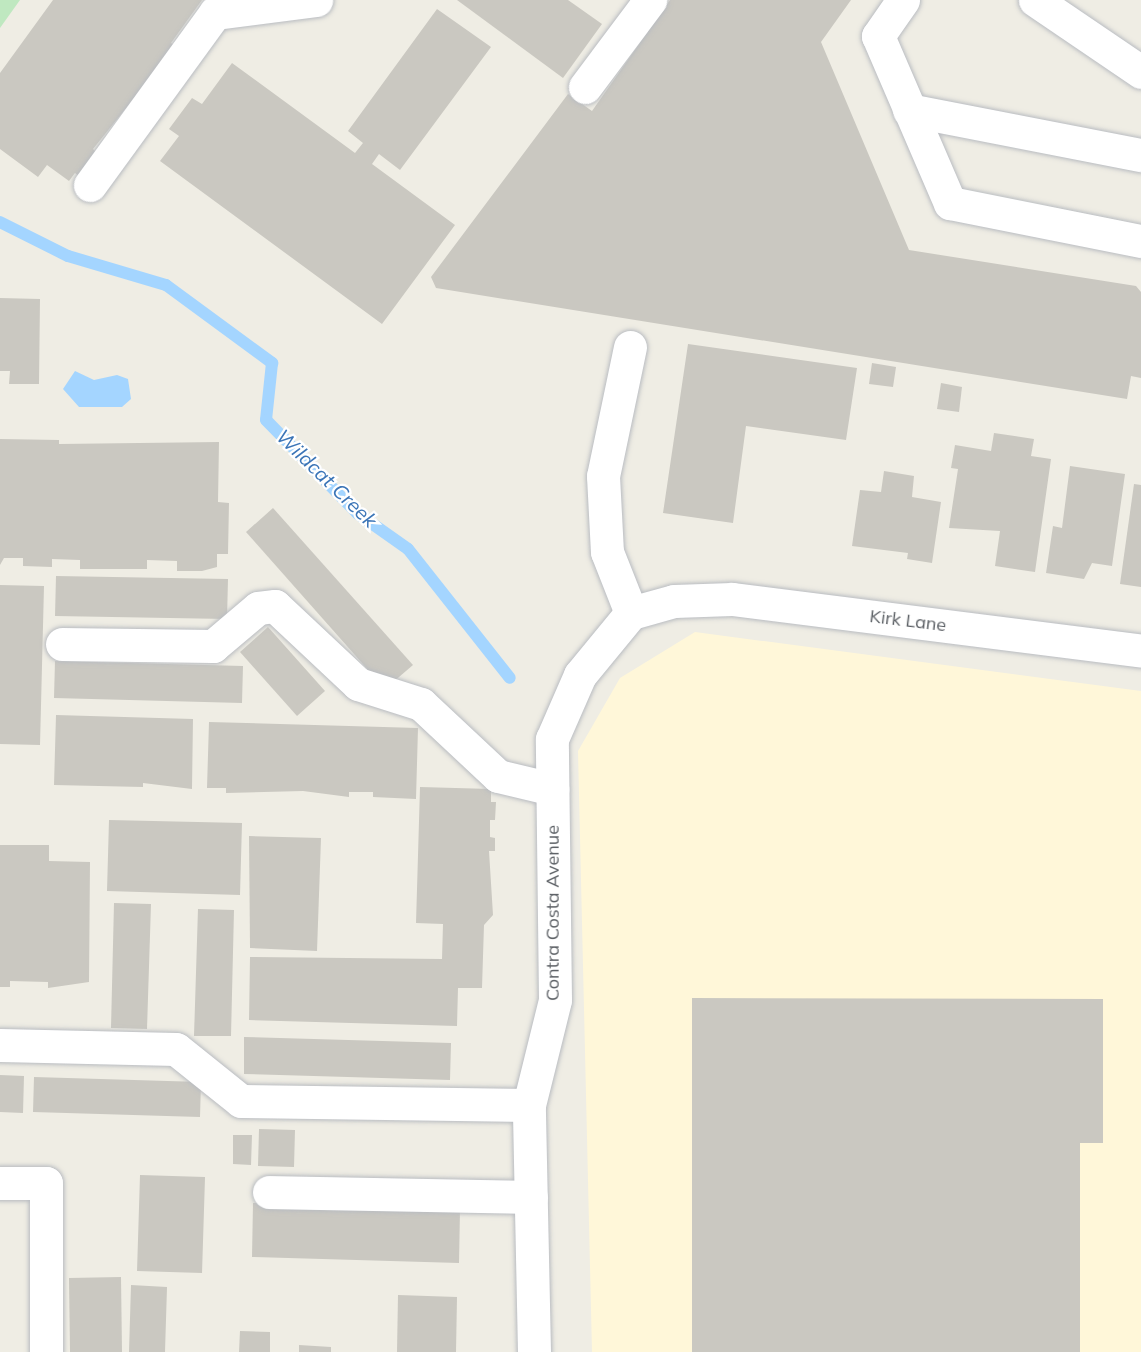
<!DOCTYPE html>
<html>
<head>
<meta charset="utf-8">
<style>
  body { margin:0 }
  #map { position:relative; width:1141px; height:1352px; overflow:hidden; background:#efede4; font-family:Mulish,sans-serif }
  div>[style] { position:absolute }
  .commercial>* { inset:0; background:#fff7d9 }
  .green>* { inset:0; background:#bfe8c0 }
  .water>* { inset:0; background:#a4d5ff }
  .stream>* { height:12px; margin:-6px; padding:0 6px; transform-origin:6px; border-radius:6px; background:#a4d5ff }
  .building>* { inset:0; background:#cac8c1 }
  .roads { filter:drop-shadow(0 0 2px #b9bcc1) drop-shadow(0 0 2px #b9bcc1) }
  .minor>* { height:33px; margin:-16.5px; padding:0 16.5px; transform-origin:16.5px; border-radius:16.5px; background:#fff }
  span { translate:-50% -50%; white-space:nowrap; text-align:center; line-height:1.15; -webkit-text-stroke:4.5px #fff; paint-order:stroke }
  .street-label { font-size:18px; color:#5c6065 }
  .water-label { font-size:20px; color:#3b75b7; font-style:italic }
</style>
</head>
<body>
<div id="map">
  <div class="commercial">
    <i style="clip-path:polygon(695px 632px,1141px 691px,1141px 1352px,592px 1352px,578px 751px,620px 678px)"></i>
  </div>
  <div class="green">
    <i style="clip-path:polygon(0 0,20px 0,0 28px)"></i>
  </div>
  <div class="water">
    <i style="clip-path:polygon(75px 371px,94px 380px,117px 375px,128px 379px,131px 399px,122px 407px,79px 407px,63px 389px)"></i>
  </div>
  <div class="stream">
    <i style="left:0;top:222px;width:76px;rotate:26.6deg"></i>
    <i style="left:68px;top:256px;width:102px;rotate:16.5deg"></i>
    <i style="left:166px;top:285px;width:132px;rotate:36.3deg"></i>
    <i style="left:272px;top:363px;width:57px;rotate:96deg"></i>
    <i style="left:266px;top:420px;width:130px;rotate:45.6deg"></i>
    <i style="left:357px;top:513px;width:62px;rotate:35.2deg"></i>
    <i style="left:408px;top:549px;width:164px;rotate:51.7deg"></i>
  </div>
  <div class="building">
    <i style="clip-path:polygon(53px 0,202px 0,171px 43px,176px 46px,93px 149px,97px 153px,80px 177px,75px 173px,69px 181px,47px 165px,38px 177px,0 149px,0 73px)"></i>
    <i style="clip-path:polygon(457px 0,568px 0,602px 24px,563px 78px)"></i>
    <i style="clip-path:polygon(670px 0,851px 0,821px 42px,909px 250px,1136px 286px,1141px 292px,1141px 378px,1131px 376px,1127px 399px,436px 288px,431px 277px,568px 94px,592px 111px)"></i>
    <i style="clip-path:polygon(437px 9px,491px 47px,400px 170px,379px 154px,372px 164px,455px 225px,382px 324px,160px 161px,179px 136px,169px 129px,192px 98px,202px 104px,232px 63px,355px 153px,363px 143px,348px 131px)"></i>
    <i style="clip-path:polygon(0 298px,40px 299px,39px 384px,9px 384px,10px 371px,0 371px)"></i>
    <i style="clip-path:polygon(688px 344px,857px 368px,846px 440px,746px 426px,733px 523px,663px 513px)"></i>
    <i style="clip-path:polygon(872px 363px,896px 367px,893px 387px,869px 384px)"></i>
    <i style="clip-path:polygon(941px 383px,962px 387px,959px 412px,937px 409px)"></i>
    <i style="clip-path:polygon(994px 433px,1034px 439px,1031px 456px,1051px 459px,1035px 572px,995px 566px,1000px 531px,949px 528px,958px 469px,951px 468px,955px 445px,991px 451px)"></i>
    <i style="clip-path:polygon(0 439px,59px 440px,59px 444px,219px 442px,218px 502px,229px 503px,228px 554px,217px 554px,217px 567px,202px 571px,177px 571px,177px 561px,147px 560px,147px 569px,80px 569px,80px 560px,52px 559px,52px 567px,23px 566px,23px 558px,4px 558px,0 565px)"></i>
    <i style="clip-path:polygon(1070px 466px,1125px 474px,1112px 566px,1092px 563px,1084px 579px,1046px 573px,1053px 526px,1062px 528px)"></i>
    <i style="clip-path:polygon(884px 471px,914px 476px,912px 497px,941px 502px,932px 563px,907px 559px,908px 553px,852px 546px,860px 490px,881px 492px)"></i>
    <i style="clip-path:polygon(1134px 484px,1141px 485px,1141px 587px,1120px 584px)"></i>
    <i style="clip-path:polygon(273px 508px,413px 665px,385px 689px,246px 532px)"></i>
    <i style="clip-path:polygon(56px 576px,228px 579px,227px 619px,55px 616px)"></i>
    <i style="clip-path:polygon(0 585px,44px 586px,40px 745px,0 744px)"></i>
    <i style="clip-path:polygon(268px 627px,325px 691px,297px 716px,240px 652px)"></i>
    <i style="clip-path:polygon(55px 661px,243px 666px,242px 703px,54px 698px)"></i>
    <i style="clip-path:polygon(56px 715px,193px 719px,192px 789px,143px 783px,143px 787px,54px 785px)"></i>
    <i style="clip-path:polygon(209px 722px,418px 728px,416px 799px,373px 797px,373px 792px,349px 792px,349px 797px,303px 791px,226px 793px,226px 788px,207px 788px)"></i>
    <i style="clip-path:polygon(420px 787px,491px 789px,491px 802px,496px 802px,495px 820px,490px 820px,490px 837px,495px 838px,495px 851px,489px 851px,493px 915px,484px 925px,482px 988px,458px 988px,457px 1026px,249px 1020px,250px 957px,442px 959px,443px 924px,416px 923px)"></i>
    <i style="clip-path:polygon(109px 820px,242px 823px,240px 895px,107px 891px)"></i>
    <i style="clip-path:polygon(249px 836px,321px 838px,317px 951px,250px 948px)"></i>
    <i style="clip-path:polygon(0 845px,49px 845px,49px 861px,90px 862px,89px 982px,48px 988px,48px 982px,10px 981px,10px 987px,0 987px)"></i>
    <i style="clip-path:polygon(114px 903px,151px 904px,147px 1029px,111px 1028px)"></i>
    <i style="clip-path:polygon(198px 909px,234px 910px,231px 1036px,194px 1036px)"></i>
    <i style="clip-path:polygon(692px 998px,1103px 999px,1103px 1143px,1080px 1143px,1080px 1352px,692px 1352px)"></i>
    <i style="clip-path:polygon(244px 1037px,451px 1043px,450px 1080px,244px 1074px)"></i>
    <i style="clip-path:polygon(0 1075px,24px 1076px,23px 1113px,0 1112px)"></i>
    <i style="clip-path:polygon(34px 1077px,201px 1082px,200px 1117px,33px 1112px)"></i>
    <i style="clip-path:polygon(259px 1129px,295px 1130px,294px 1167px,258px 1166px)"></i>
    <i style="clip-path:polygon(233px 1135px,252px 1135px,251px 1165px,233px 1164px)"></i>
    <i style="clip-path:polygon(140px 1175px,205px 1177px,202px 1273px,137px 1271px)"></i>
    <i style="clip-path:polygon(253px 1203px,460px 1210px,459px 1263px,252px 1257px)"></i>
    <i style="clip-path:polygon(121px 1277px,122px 1352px,70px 1352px,69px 1278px)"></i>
    <i style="clip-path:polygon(131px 1285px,167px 1287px,165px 1352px,129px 1352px)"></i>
    <i style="clip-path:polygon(398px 1295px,457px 1297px,456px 1352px,397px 1352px)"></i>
    <i style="clip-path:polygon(240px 1331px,270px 1332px,270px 1352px,239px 1352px)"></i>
    <i style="clip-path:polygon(299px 1345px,331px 1347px,331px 1352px,299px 1352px)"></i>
  </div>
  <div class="roads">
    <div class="minor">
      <i style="left:903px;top:0;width:44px;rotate:124.8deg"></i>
      <i style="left:878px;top:36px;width:182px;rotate:66.7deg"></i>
      <i style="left:950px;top:203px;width:195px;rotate:11.3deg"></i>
      <i style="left:1035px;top:0;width:128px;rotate:34.2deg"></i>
      <i style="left:585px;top:87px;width:109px;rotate:-53.2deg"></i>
      <i style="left:909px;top:110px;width:236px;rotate:11deg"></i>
      <i style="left:90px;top:185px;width:213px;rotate:-54deg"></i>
      <i style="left:215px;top:13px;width:102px;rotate:-7.3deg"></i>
      <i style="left:630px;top:347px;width:132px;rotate:101.8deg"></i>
      <i style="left:603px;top:476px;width:76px;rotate:87deg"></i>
      <i style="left:607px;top:552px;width:66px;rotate:68.5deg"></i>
      <i style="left:62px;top:644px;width:151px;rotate:0.8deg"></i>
      <i style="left:213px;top:646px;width:59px;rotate:-40.2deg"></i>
      <i style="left:258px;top:608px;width:17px;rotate:-7deg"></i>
      <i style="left:275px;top:606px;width:114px;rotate:43.2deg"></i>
      <i style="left:358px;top:684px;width:66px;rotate:17.6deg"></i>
      <i style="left:421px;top:704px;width:105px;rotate:43.1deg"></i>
      <i style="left:498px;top:776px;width:56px;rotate:13.5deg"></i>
      <i style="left:0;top:1045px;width:176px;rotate:1.3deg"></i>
      <i style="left:176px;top:1049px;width:83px;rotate:38.7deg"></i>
      <i style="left:241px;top:1101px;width:288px;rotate:0.8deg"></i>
      <i style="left:0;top:1183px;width:46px"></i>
      <i style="left:46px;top:1183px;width:169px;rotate:90deg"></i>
      <i style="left:269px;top:1192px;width:262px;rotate:1.1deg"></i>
      <i style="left:534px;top:1352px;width:247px;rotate:-91.2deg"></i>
      <i style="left:529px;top:1105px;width:108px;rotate:-76.1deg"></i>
      <i style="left:555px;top:1000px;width:261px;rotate:-90.7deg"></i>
      <i style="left:552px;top:739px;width:70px;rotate:-66.4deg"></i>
      <i style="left:580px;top:675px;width:80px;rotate:-50.6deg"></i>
      <i style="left:631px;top:613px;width:45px;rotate:-15.6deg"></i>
      <i style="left:674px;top:601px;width:58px;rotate:-2deg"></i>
      <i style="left:732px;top:599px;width:412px;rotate:7.2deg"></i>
    </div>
  </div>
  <div class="street-label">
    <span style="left:908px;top:621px;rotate:7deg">Kirk Lane</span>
    <span style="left:553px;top:913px;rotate:-90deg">Contra Costa Avenue</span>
  </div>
  <div class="water-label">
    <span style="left:327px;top:478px;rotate:44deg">Wildcat Creek</span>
  </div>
</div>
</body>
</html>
